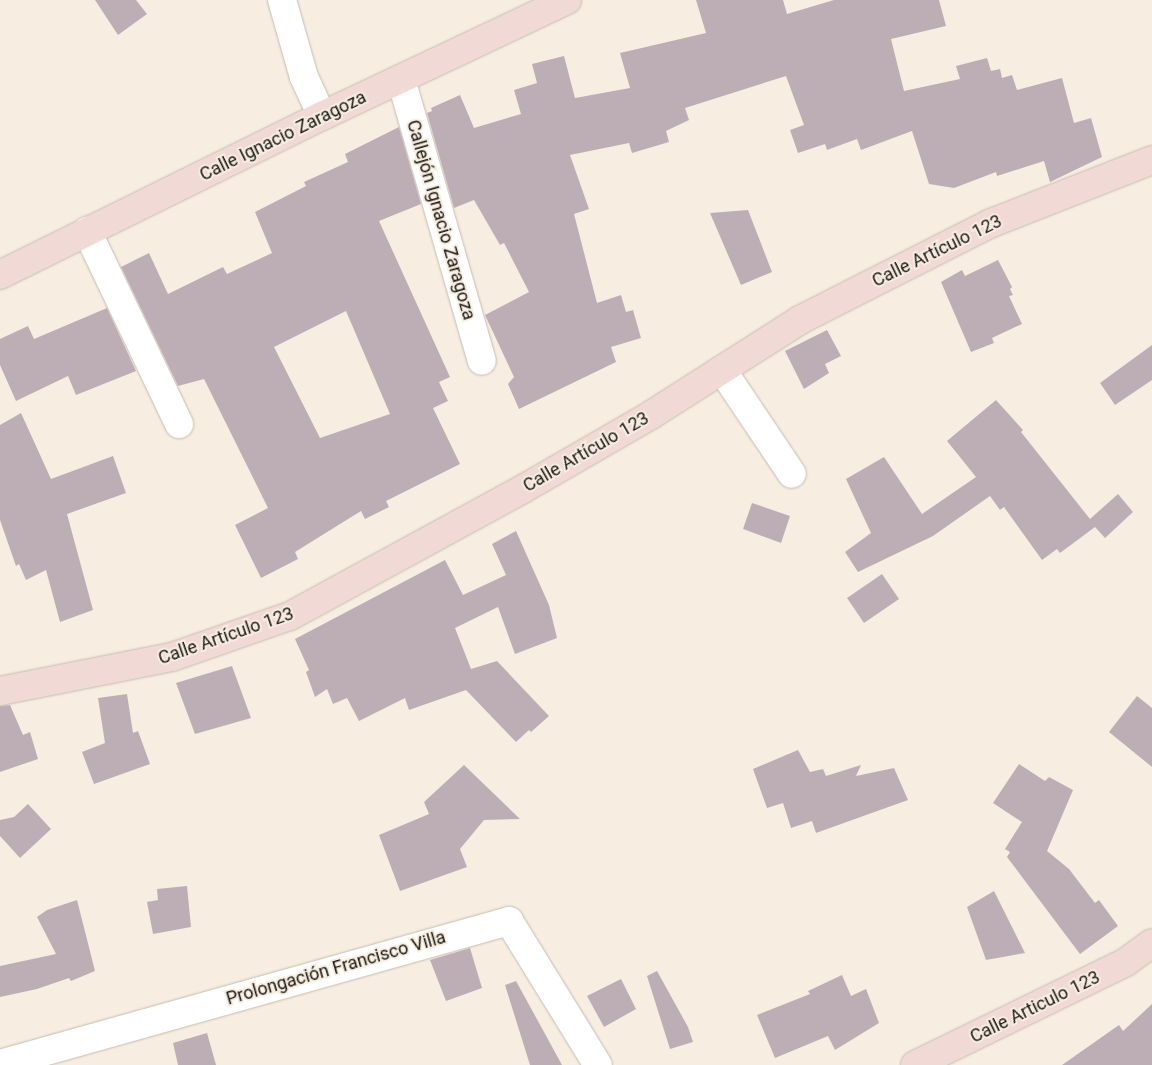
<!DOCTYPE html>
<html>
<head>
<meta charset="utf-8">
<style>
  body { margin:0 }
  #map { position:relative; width:1152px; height:1065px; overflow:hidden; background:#f7eee1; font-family:Roboto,sans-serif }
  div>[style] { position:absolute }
  .building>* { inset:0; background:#bdaeb6 }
  .roads { filter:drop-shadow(0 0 1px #c5bcaf) drop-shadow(0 0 1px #c5bcaf) }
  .street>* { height:28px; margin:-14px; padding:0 14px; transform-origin:14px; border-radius:14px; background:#fff }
  .secondary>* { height:28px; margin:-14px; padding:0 14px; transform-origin:14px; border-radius:14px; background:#f1d9d6 }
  span { translate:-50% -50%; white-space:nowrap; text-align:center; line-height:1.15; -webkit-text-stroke:4px #f7eee1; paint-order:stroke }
  .street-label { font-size:18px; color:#1a1713 }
</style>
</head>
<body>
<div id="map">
  <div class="building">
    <i style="clip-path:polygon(95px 0,136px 0,147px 14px,118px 35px)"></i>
    <i style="clip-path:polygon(696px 0,783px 0,787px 14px,834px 0,939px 0,946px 26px,891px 39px,904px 91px,960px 79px,956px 66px,987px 58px,991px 71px,1000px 69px,1002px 78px,1012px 75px,1017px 90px,1062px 78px,1074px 123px,1091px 118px,1102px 157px,1050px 182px,1044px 161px,997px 176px,996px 172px,954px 188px,929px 184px,912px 131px,861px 150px,857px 139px,827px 150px,825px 144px,798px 153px,790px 130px,804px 125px,786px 76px,685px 108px,689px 120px,666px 131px,669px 142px,632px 153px,629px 143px,570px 155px,589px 209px,574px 214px,597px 303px,621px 295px,626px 312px,633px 310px,641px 338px,611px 347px,616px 362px,519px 409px,508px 384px,514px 377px,485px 315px,529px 292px,504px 243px,500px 245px,474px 200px,454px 208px,427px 113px,432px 111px,431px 108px,460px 95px,474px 128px,521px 114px,514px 90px,537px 83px,532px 64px,564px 56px,575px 98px,630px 88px,620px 53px,706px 33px)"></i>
    <i style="clip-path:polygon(evenodd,399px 127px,421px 204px,379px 221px,450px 377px,439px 382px,448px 401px,433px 408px,460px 464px,386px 501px,389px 507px,365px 519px,361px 511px,295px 552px,298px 559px,261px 578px,235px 525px,268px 508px,204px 379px,178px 386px,121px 267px,149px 253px,168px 294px,223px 267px,227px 274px,272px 253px,255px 212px,306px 186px,304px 182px,348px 162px,345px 154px,399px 127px,346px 311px,390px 414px,320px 438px,274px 347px,346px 311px)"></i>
    <i style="clip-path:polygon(748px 210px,772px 272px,741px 285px,710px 213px)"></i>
    <i style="clip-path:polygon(998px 260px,1012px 287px,1010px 289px,1013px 295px,1009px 296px,1022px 324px,992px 338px,994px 343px,971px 352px,941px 282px,962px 270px,965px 276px)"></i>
    <i style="clip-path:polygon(107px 308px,136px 371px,76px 395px,68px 376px,16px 401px,0 365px,0 339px,28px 326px,34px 339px)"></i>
    <i style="clip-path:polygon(827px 330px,841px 356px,825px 364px,829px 373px,804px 389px,785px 351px)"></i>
    <i style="clip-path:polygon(1152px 345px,1152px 380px,1115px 405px,1100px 383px)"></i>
    <i style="clip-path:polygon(996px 400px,1023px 430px,1021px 432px,1090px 519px,1118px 494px,1133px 512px,1105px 538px,1095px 527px,1060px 553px,1057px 549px,1042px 560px,1004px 507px,1000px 510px,990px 496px,933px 536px,858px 572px,845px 552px,871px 533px,846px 479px,884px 457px,922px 514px,976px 477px,947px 441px)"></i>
    <i style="clip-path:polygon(21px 413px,51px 479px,113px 456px,126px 493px,67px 514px,93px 610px,60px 622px,46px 570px,26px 580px,19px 564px,16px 566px,0 520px,0 425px)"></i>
    <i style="clip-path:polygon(752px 503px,790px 516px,781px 543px,743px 529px)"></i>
    <i style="clip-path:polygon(516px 531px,549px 605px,557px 638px,515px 654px,498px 607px,455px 628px,471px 669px,497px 661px,549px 716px,531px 732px,529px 730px,516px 742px,466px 690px,409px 710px,405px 698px,359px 721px,347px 698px,333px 704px,327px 689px,315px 697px,306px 672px,309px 670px,295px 639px,445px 560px,463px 595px,506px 575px,492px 544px)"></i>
    <i style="clip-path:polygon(882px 574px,899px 599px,864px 623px,847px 598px)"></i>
    <i style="clip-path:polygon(232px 666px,251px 718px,195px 734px,176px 683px)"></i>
    <i style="clip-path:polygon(127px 694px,133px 733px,138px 731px,150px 764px,94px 784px,82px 752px,105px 743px,98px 698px)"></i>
    <i style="clip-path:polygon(1137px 696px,1152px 708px,1152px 767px,1109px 732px)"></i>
    <i style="clip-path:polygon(10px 705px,23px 735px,30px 732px,38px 759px,0 772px,0 706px)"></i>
    <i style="clip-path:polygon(798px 750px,810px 772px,823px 769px,826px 776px,861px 765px,856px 776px,894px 768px,908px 800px,816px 833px,812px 821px,791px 828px,783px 803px,767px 808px,753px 769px)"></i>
    <i style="clip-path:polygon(1019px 764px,1045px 781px,1049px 777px,1073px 790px,1047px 851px,1069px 869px,1095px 903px,1099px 900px,1118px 926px,1080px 954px,1007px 857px,1010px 852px,1005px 849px,1022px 822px,993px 803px)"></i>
    <i style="clip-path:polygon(464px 765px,520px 819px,484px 820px,460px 849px,467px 867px,400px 891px,379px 835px,429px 814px,424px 802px)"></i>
    <i style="clip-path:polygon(28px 804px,51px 829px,20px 858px,0 836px,0 820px,14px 817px)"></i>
    <i style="clip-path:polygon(187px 886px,191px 927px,153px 934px,147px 902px,158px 900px,157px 889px)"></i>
    <i style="clip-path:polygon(994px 891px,1025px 953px,986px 960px,967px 907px)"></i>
    <i style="clip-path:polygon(77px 900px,95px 971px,71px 981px,69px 978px,37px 989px,0 997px,0 966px,56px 954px,37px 917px,47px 910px)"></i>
    <i style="clip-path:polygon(470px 948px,482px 988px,446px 1001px,430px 960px)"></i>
    <i style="clip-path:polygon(657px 971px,688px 1027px,693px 1042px,670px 1049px,647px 976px)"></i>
    <i style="clip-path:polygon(842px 975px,851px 996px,866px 989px,879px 1023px,835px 1050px,828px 1036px,775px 1058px,757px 1015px,810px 994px,808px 991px)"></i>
    <i style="clip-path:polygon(621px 979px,636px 1009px,604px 1027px,587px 996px)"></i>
    <i style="clip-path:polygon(516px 981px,544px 1032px,562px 1065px,530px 1065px,505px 985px)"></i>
    <i style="clip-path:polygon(1152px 1004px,1152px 1065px,1062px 1065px,1119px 1025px,1123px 1031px)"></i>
    <i style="clip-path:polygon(207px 1033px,216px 1065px,178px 1065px,173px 1043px)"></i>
  </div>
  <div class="roads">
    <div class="street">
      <i style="left:282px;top:0;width:80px;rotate:74.1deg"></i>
      <i style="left:304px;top:77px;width:43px;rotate:65.2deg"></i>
      <i style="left:401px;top:79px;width:293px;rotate:74deg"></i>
      <i style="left:87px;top:231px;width:214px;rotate:64.5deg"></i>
      <i style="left:722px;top:370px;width:125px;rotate:56.1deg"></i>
      <i style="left:0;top:1064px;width:529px;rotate:-15.69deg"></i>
      <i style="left:509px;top:921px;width:169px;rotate:58.3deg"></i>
    </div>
    <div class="secondary">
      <i style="left:0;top:275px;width:359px;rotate:-26.3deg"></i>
      <i style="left:322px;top:116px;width:271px;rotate:-25.3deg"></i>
      <i style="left:0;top:691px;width:175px;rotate:-11.2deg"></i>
      <i style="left:172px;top:657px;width:125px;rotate:-19.2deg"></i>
      <i style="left:290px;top:616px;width:265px;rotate:-28.6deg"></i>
      <i style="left:523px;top:489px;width:148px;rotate:-30deg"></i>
      <i style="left:651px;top:415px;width:177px;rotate:-32.5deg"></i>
      <i style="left:800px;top:320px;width:212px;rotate:-26.9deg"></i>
      <i style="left:989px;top:224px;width:175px;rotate:-21.4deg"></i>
      <i style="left:915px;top:1065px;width:235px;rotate:-26deg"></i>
      <i style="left:1126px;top:962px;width:32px;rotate:-36deg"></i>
    </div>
  </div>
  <div class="street-label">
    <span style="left:283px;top:136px;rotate:-26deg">Calle Ignacio Zaragoza</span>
    <span style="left:441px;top:220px;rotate:74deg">Callejón Ignacio Zaragoza</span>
    <span style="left:937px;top:251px;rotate:-26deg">Calle Artículo 123</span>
    <span style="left:586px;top:452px;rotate:-30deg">Calle Artículo 123</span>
    <span style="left:226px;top:636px;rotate:-19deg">Calle Artículo 123</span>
    <span style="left:336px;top:968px;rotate:-16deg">Prolongación Francisco Villa</span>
    <span style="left:1035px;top:1007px;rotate:-26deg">Calle Articulo 123</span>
  </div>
</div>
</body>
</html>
